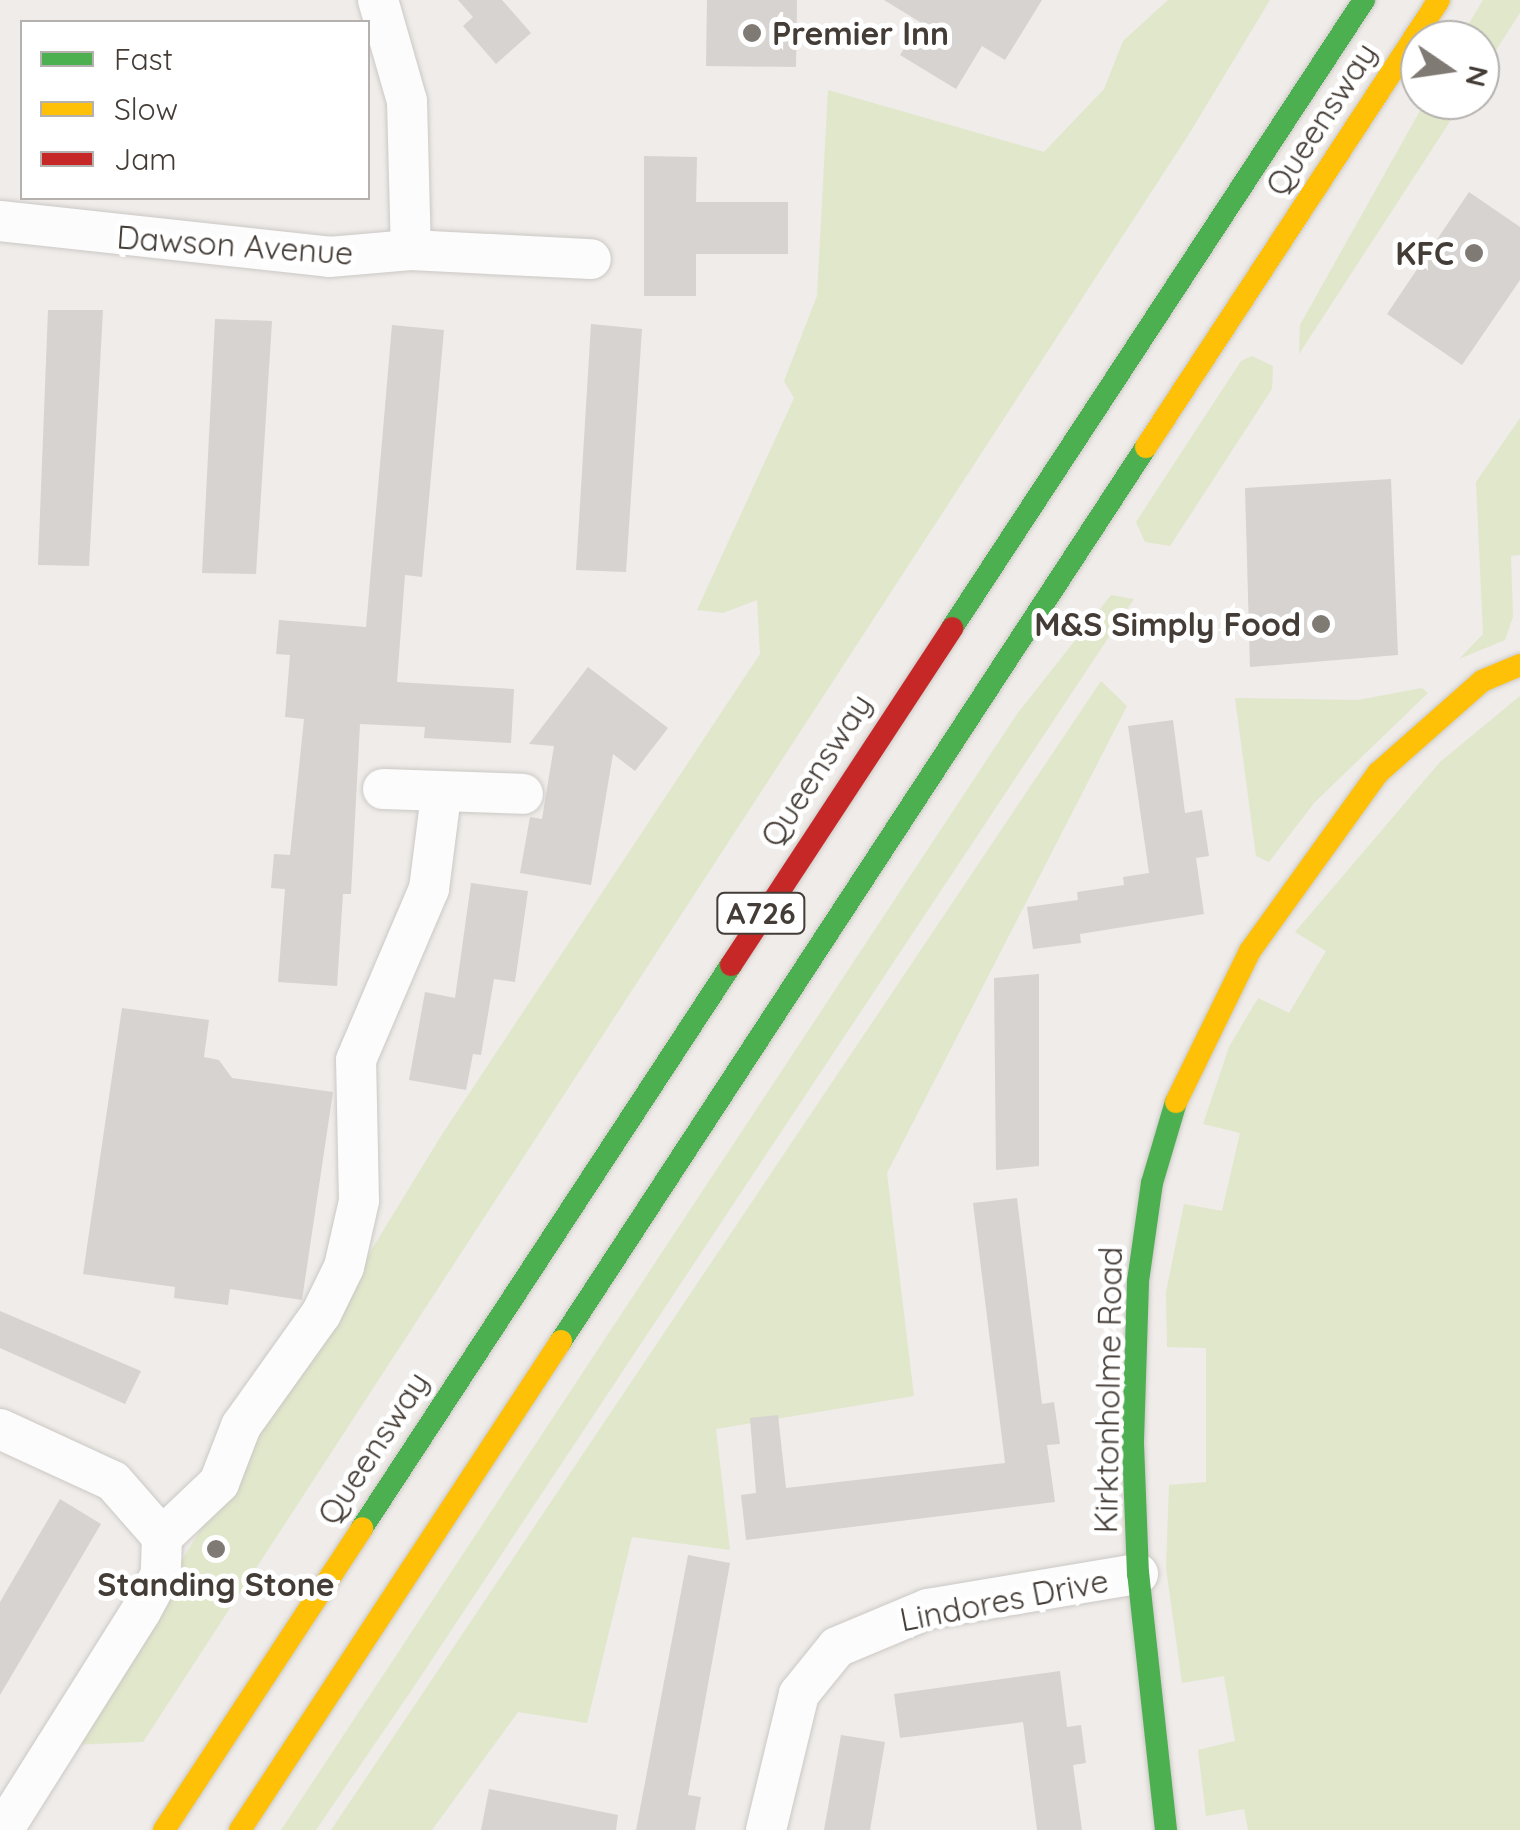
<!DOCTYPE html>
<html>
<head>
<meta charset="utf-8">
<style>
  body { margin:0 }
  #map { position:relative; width:1520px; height:1830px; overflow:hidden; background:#efece9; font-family:Quicksand,sans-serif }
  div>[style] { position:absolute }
  .green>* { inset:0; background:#e1e7cb }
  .building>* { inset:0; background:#d7d3d0 }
  .roads { filter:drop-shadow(0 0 2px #cbc8c5) drop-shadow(0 0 2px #cbc8c5) }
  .street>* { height:40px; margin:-20px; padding:0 20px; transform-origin:20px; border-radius:20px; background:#fdfcfc }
  .fast>* { height:22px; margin:-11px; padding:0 11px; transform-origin:11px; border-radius:11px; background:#4caf50 }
  .slow>* { height:22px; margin:-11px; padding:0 11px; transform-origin:11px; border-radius:11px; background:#ffc107 }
  .jam>* { height:22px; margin:-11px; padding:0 11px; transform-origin:11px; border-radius:11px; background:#c62828 }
  .dots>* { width:28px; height:28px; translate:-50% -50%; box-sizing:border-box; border:5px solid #fff; border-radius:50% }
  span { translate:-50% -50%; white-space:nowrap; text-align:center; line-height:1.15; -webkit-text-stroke:10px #fff; paint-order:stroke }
  .shield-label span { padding:2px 8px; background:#fff; border:2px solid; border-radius:8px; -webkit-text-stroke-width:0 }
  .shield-label { font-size:30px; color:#443c36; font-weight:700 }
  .poi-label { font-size:32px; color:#443c36; font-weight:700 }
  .left { translate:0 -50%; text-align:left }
  .right { translate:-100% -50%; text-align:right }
  .street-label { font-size:32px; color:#443c36 }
  .legend { position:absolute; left:20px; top:20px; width:350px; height:180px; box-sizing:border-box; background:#fff; border:2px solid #b4b1af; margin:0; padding:12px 18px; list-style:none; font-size:30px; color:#443c36 }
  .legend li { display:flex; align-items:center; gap:20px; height:50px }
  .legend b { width:50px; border:2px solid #b4b1af }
  .north { position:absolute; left:1400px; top:20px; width:100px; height:100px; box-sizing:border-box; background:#fff; border:2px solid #b4b1af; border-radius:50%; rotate:103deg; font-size:28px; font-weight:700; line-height:40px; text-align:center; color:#443c36 }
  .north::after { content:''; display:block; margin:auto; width:35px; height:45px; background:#807a75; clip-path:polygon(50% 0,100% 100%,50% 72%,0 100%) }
</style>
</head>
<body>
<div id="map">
  <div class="green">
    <i style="clip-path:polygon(1168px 0,1270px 0,1189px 134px,143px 1742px,69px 1745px,441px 1136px,760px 654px,757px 600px,723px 613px,697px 610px,794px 398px,784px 381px,817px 296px,828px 90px,1044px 152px,1104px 89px,1123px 41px)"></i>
    <i style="clip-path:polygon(1483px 0,1520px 0,1520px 13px,1480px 75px,1480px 40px,1459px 40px)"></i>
    <i style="clip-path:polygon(1426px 100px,1464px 100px,1299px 354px,1300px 325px)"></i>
    <i style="clip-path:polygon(1252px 356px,1273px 366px,1272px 389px,1170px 546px,1145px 542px,1136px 522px,1241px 361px)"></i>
    <i style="clip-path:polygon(1520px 418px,1520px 555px,1511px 556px,1513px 617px,1505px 640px,1459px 659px,1483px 634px,1476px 482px)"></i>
    <i style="clip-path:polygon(1111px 595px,1134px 599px,413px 1688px,316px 1830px,281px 1830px,1017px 714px)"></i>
    <i style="clip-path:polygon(1101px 681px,1127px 706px,887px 1173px,914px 1396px,716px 1429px,730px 1550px,632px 1537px,587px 1723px,518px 1712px,432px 1830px,331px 1830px)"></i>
    <i style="clip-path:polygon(1422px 688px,1428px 693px,1314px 803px,1269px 862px,1256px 856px,1235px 698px,1358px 700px)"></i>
    <i style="clip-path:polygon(1520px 696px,1520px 1830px,1248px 1830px,1244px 1809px,1206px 1816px,1198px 1750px,1235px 1741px,1224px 1676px,1182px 1683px,1166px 1568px,1169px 1485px,1206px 1482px,1206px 1348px,1167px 1347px,1166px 1292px,1184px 1204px,1222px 1211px,1240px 1133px,1203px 1124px,1229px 1047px,1258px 998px,1289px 1013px,1326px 951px,1295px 932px,1440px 762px)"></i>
  </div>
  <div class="building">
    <i style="clip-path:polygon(458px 0,502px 0,531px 33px,496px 64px,463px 26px,473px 17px)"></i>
    <i style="clip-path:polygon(707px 0,797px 0,796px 67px,706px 66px)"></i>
    <i style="clip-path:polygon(884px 0,1042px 0,1005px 60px,982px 46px,956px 89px,900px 55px,920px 22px)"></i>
    <i style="clip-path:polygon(644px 156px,697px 157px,696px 202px,788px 202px,788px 254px,696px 254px,696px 296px,644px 296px)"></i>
    <i style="clip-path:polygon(1469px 192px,1520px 227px,1520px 280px,1462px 365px,1387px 314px)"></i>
    <i style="clip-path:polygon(48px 310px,103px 310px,89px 566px,38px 565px)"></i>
    <i style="clip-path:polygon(215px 319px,272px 321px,256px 574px,202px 573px)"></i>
    <i style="clip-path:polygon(591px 324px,642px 329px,626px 572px,576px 570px)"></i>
    <i style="clip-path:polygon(392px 325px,444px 330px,422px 577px,405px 575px,397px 682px,514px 689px,511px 743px,424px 738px,425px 727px,360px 724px,351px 894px,343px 894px,337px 986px,278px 982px,285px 889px,271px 888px,274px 854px,290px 855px,304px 719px,285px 717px,290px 655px,276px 654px,279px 620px,366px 627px)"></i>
    <i style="clip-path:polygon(1391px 479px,1398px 655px,1250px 667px,1245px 488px)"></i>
    <i style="clip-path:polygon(588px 667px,668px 728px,635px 771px,613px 754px,591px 885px,520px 873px,530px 817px,542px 819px,554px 746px,529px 744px)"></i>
    <i style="clip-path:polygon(1173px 720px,1185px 813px,1202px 810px,1209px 856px,1196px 858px,1204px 914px,1080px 934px,1081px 943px,1033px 949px,1027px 907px,1078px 900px,1077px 892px,1124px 885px,1123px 877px,1149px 873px,1128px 726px)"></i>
    <i style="clip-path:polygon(471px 883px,528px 891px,515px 982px,494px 979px,481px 1055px,473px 1054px,466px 1090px,409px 1080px,425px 992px,455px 998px)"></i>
    <i style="clip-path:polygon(1039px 974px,1039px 1166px,996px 1170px,994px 978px)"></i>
    <i style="clip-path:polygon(122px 1008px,209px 1020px,204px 1057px,219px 1060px,232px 1078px,333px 1092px,302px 1300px,230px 1289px,228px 1305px,174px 1298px,175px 1287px,83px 1274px)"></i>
    <i style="clip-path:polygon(1017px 1198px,1042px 1404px,1054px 1402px,1060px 1444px,1047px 1445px,1055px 1502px,746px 1540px,741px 1495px,756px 1493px,750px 1418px,778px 1415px,786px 1488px,1005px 1463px,973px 1203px)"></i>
    <i style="clip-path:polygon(0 1311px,141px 1371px,125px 1404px,0 1348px)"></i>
    <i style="clip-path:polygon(60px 1499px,101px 1524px,0 1695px,0 1602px)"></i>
    <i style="clip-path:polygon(688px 1555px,730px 1563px,688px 1795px,701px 1797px,695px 1830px,636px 1830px)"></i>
    <i style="clip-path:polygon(1060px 1671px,1067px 1727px,1081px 1725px,1086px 1763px,1073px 1765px,1082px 1830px,1037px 1830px,1023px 1722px,900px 1738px,894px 1694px)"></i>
    <i style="clip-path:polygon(841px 1735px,885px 1742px,870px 1830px,824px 1830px)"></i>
    <i style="clip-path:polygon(489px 1789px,618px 1815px,616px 1830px,481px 1830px)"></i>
  </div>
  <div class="roads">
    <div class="street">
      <i style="left:378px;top:0;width:105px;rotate:74deg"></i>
      <i style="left:407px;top:101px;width:149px;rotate:88.5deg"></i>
      <i style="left:0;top:221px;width:331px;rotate:6.2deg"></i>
      <i style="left:329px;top:257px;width:82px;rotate:-4.9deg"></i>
      <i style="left:411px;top:250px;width:180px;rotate:2.9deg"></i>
      <i style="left:383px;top:789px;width:140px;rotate:2deg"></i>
      <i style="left:0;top:1429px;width:124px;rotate:24.7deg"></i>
      <i style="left:113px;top:1481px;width:74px;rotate:48.8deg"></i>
      <i style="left:162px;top:1537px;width:37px;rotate:92deg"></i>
      <i style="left:161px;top:1574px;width:42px;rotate:118.4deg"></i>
      <i style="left:141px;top:1611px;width:259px;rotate:122.2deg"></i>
      <i style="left:162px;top:1537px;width:79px;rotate:-43.5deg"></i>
      <i style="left:219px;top:1483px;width:61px;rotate:-68.9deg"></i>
      <i style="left:241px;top:1426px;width:138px;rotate:-54.5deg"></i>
      <i style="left:321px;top:1314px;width:52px;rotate:-63.9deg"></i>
      <i style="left:344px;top:1267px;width:68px;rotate:-77.2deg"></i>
      <i style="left:359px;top:1201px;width:141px;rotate:-91.2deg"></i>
      <i style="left:356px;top:1060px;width:186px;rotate:-66.9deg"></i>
      <i style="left:429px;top:889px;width:95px;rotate:-82.7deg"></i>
      <i style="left:766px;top:1830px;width:140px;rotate:-76.4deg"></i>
      <i style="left:799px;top:1694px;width:60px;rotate:-51deg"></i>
      <i style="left:837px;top:1647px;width:99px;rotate:-22.7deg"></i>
      <i style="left:928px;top:1609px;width:213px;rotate:-9.5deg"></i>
    </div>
    <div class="fast">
      <i style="left:952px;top:628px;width:751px;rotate:-56.73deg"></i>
      <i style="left:561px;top:1341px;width:1068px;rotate:-56.8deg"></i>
      <i style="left:362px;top:1528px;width:673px;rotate:-56.76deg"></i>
      <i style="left:1166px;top:1830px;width:258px;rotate:-96.2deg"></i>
      <i style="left:1138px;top:1574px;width:133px;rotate:-92.2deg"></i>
      <i style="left:1133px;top:1441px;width:160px;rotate:-88.2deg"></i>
      <i style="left:1138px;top:1281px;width:99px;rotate:-81.9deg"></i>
      <i style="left:1152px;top:1183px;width:84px;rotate:-73.5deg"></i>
    </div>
    <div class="slow">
      <i style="left:1146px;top:447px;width:534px;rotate:-56.76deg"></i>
      <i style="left:1176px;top:1102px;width:168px;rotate:-63.9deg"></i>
      <i style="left:1250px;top:951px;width:219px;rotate:-54.3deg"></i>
      <i style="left:1378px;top:773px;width:139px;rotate:-41.5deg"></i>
      <i style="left:1482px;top:681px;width:41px;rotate:-22.8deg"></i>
      <i style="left:164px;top:1830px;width:361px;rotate:-56.7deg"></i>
      <i style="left:240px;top:1830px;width:585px;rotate:-56.72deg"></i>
    </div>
    <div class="jam">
      <i style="left:731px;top:965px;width:403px;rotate:-56.7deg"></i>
    </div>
  </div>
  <div class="dots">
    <i style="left:752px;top:33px;background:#807a75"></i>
    <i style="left:1474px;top:253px;background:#807a75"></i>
    <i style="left:1321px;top:624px;background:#807a75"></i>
    <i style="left:216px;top:1549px;background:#807a75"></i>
  </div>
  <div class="shield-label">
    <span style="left:761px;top:913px">A726</span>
  </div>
  <div class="poi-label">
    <span class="left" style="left:772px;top:33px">Premier Inn</span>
    <span class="right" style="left:1454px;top:253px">KFC</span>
    <span class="right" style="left:1301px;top:624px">M&amp;S Simply Food</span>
    <span style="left:216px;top:1584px">Standing Stone</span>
  </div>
  <div class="street-label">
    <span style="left:1321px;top:119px;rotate:-57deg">Queensway</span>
    <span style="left:235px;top:245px;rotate:4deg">Dawson Avenue</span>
    <span style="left:816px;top:770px;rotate:-57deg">Queensway</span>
    <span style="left:1108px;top:1390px;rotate:-89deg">Kirktonholme Road</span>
    <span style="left:373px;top:1448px;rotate:-57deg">Queensway</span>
    <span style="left:1004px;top:1600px;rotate:-11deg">Lindores Drive</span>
  </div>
  <ul class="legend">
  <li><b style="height:12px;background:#4caf50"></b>Fast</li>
  <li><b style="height:12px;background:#ffc107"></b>Slow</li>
  <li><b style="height:12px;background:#c62828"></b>Jam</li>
  </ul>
  <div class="north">N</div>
</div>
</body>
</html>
